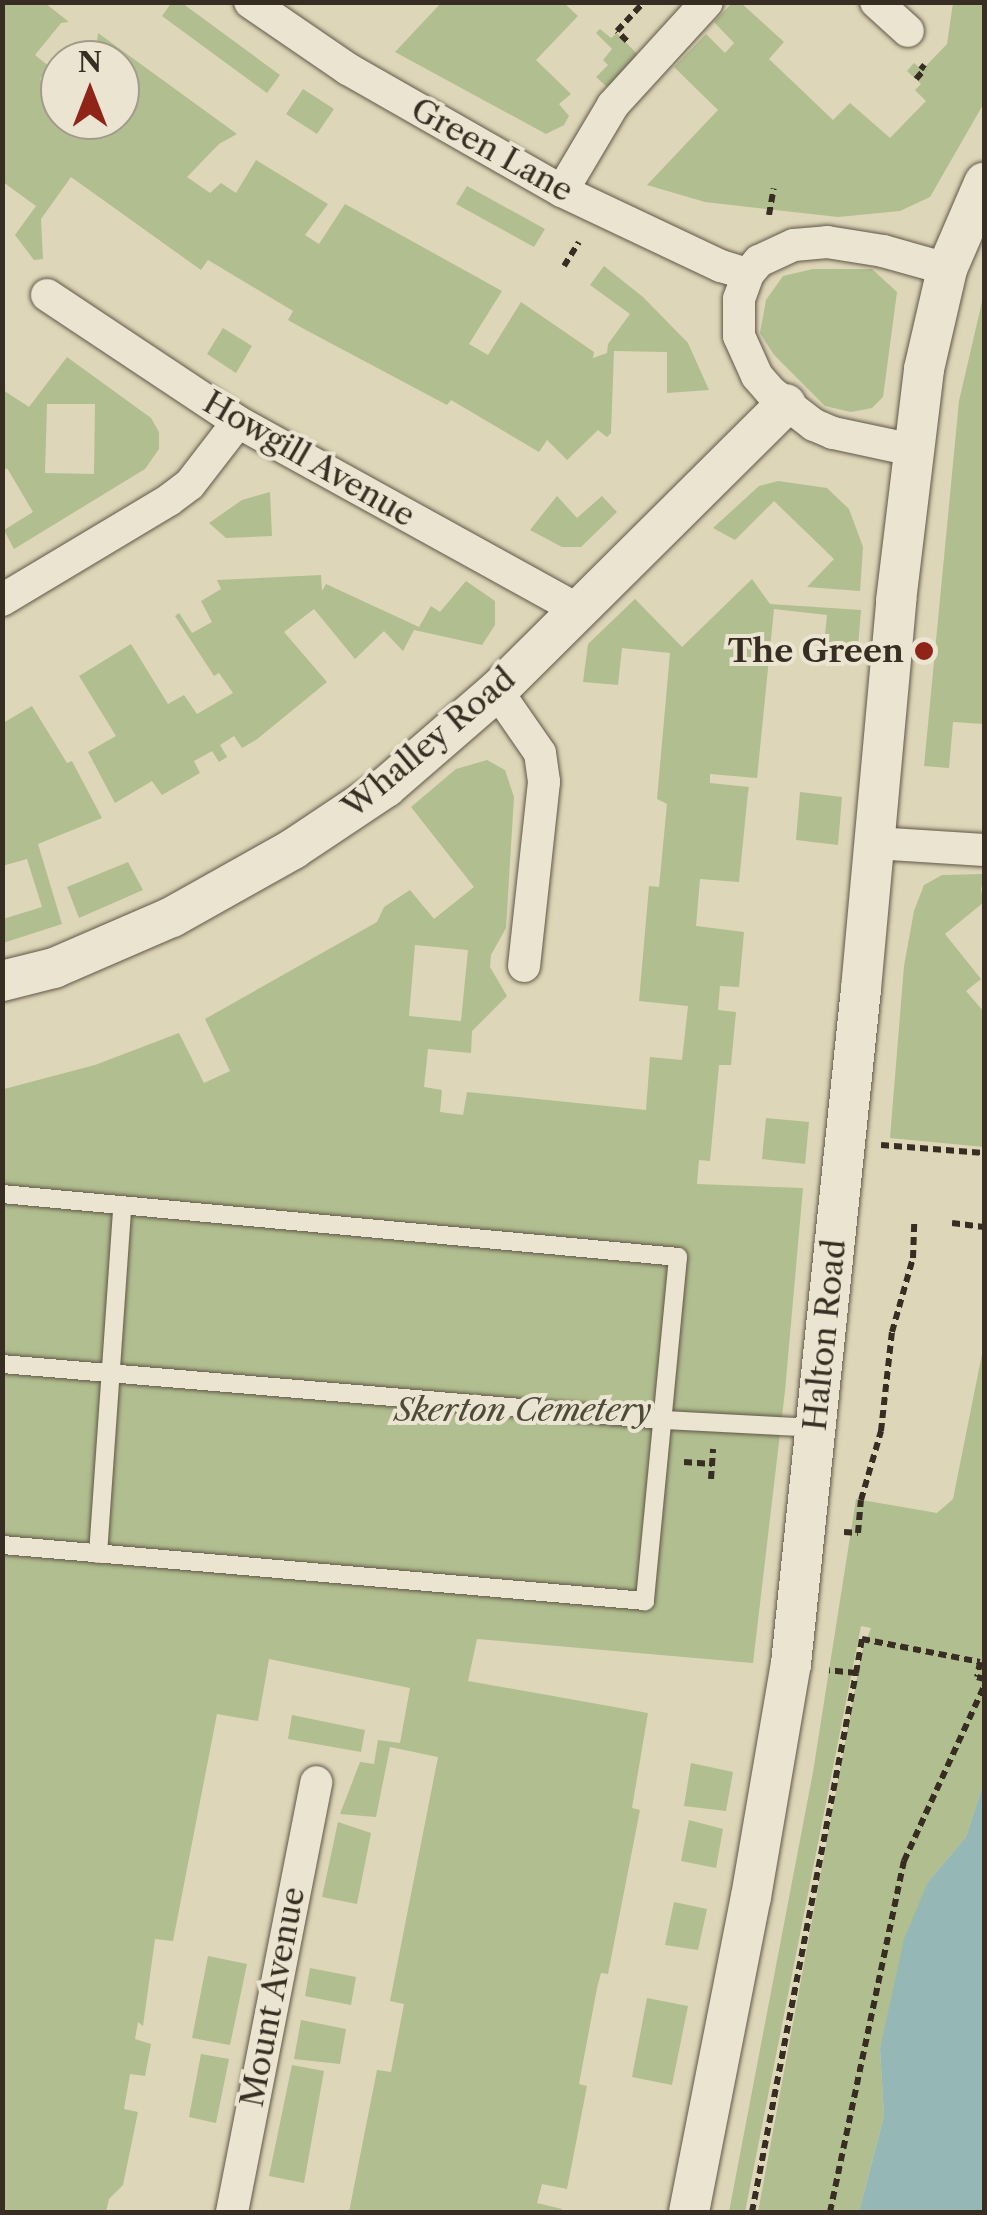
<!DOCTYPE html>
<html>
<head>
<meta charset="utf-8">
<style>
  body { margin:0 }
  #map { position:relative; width:987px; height:2215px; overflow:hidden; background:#ded6b8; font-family:"Libre Caslon Text",serif }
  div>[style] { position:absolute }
  .green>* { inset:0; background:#b1be8f }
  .water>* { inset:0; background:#95b7b6 }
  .path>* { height:6px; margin-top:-3px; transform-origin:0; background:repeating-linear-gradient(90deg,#372d22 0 8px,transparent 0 13px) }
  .roads { filter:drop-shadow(0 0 2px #615748) drop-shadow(0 0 2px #615748) }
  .service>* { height:18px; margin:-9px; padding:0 9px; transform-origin:9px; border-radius:9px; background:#eae4d1 }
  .minor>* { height:32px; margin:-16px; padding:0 16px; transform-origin:16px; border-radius:16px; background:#eae4d1 }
  .tertiary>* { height:40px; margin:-20px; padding:0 20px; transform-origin:20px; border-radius:20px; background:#eae4d1 }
  .dots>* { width:28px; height:28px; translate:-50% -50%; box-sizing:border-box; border:5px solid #eae4d1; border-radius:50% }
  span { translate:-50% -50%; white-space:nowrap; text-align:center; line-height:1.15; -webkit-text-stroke:8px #eae4d1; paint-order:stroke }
  .street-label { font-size:32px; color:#372d22 }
  .poi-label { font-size:32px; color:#372d22; font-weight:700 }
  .right { translate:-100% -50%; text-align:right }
  .park-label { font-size:32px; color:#4f4a38; font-style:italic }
  .frame { position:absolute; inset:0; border:5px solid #372d22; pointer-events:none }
  .north { position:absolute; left:40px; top:40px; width:100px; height:100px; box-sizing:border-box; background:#eae4d1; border:2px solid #a29b8b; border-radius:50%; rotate:0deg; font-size:28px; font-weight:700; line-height:40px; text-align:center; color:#372d22 }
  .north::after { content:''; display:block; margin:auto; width:35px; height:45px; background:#8f2418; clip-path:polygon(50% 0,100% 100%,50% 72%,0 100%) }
</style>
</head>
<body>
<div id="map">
  <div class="green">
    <i style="clip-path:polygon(172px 2px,182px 3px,280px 75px,267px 93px,162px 16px)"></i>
    <i style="clip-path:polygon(2px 3px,45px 3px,69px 22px,61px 23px,35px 55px,50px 67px,40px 79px,60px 94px,60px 120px,120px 120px,120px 60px,95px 60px,98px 33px,237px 134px,219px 144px,187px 177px,210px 193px,221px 183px,236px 193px,256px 160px,328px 204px,305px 235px,319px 244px,345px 204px,502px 291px,469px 344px,488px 355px,521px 302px,594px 352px,593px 358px,607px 353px,608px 344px,630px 314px,590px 285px,604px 266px,643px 297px,688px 343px,709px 390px,667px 393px,667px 352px,614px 351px,611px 433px,607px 437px,598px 430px,567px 460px,547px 440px,539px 452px,451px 400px,447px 405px,304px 329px,288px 320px,293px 311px,208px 260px,201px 270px,71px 177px,41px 219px,43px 259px,34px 260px,15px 235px,36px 206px,3px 182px)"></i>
    <i style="clip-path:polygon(441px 3px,564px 3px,578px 16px,536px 60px,571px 94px,559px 104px,569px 116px,564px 125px,546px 134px,395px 52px)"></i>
    <i style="clip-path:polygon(732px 3px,741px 3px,784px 42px,769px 59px,833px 120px,850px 103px,890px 138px,926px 101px,915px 90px,921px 84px,907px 71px,914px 63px,922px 70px,947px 44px,953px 3px,984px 3px,984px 103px,930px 197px,900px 211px,838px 217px,705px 202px,647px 185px,718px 110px,674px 67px,706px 34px,725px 53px,734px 43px,714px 22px)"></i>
    <i style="clip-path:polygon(600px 29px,611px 38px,617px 33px,638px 55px,607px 87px,596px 77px,608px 65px,603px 60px,612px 49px,596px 33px)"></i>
    <i style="clip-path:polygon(303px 89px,334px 109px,317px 134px,286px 114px)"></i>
    <i style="clip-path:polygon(467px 186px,545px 229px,534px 247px,456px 204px)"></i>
    <i style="clip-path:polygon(813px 269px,872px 269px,897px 292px,883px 397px,872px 408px,851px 412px,825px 406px,774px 355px,760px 333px,766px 300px,783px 276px)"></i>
    <i style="clip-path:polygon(984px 293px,984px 724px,953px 722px,949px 768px,924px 766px,959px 401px)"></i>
    <i style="clip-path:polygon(223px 328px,252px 346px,236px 373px,207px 354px)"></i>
    <i style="clip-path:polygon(evenodd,67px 357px,151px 418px,159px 432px,159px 449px,145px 469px,14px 549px,4px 530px,33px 512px,7px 468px,3px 471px,3px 390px,29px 407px,67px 357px,47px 404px,95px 404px,94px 474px,45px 473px,47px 404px)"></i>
    <i style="clip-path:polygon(778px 481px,827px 488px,849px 509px,863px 547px,860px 591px,807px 587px,834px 559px,774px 501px,735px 540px,713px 528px,759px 486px)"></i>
    <i style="clip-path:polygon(270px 492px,272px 536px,226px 538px,209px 523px,242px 500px)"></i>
    <i style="clip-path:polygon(557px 496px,577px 518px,602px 496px,617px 512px,581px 547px,562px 547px,530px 530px)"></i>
    <i style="clip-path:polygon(321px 575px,322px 591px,326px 584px,419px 627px,431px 606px,440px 612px,466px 581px,495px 601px,495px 625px,482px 645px,414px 630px,403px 651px,384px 631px,355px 659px,314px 609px,284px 632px,327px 682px,256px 740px,242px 748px,234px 736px,220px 745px,227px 757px,219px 762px,212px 751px,194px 761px,200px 773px,162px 795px,152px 781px,115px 803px,88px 752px,116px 736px,79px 676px,131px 644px,168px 704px,184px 695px,197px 714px,233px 693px,219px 673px,214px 676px,175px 616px,179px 613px,192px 633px,212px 622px,201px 601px,221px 589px,217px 580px)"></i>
    <i style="clip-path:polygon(evenodd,752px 579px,770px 604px,861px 610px,858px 647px,824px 645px,827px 615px,774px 609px,757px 778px,710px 774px,710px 783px,749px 787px,748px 792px,739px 882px,700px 879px,696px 926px,744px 932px,739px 987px,720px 986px,718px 1010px,736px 1012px,731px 1065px,719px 1065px,710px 1161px,699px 1160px,697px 1184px,803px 1188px,785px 1391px,753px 1663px,477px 1639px,468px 1681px,648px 1713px,632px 1808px,640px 1810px,608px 1974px,601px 1973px,597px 1988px,579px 2084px,587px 2086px,567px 2189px,542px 2184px,537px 2203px,562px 2209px,562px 2212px,349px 2212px,377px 2070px,391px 2072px,404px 2004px,390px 2001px,438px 1757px,390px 1747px,376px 1817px,340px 1814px,360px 1762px,374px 1764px,378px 1740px,400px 1743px,410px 1688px,269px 1659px,258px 1721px,217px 1714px,173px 1941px,155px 1939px,143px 2026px,138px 2022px,135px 2039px,151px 2044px,145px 2076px,130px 2074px,124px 2109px,138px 2112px,123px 2185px,109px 2199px,106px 2212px,3px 2212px,2px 1085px,4px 1089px,95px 1065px,179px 1033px,204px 1083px,230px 1071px,205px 1019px,377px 922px,384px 907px,410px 890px,434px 919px,474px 887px,411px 807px,456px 769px,487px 760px,505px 770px,514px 797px,506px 928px,491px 955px,490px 967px,507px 996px,472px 1031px,471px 1053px,428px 1049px,424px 1087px,442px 1090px,440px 1112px,463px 1115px,467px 1092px,646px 1110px,650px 1057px,682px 1060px,688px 1006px,639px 1001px,649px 886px,659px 887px,667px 804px,657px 799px,670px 653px,622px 648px,618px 685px,583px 682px,588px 644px,635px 599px,682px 647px,752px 579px,415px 945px,468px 950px,461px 1021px,409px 1016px,415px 945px)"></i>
    <i style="clip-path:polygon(32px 706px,67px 763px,72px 761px,102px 818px,38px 844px,62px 924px,3px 943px,3px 919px,42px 907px,27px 859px,2px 866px,3px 723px)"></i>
    <i style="clip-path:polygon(800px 792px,842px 797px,838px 845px,796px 840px)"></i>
    <i style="clip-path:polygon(128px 862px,143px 890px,79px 918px,67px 887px)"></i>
    <i style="clip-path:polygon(984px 874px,981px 890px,984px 902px,945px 934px,981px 979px,966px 991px,984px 1012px,984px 1147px,890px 1138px,904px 966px,914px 911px,924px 885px,942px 875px)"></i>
    <i style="clip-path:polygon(766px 1118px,809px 1122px,805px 1164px,762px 1159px)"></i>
    <i style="clip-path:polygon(984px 1344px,984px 1782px,966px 1837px,928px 1882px,880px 2049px,884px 2116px,859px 2212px,758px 2212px,862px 1651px,871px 1628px,861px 1626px,745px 2212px,729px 2212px,813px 1772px,856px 1499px,937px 1513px,953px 1499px)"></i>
    <i style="clip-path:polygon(292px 1715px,365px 1730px,361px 1752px,288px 1739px)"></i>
    <i style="clip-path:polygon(691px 1763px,733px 1772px,726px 1811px,684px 1806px)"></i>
    <i style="clip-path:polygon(689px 1820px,723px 1829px,716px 1868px,681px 1861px)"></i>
    <i style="clip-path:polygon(338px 1822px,371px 1833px,357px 1904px,322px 1897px)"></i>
    <i style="clip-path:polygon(674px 1902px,707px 1909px,698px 1950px,665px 1945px)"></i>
    <i style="clip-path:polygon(208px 1956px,247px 1964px,230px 2045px,192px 2038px)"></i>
    <i style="clip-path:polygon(310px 1968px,356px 1977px,351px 2005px,305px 1996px)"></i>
    <i style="clip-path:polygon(647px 1998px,688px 2006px,672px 2085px,632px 2077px)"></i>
    <i style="clip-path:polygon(301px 2020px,346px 2029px,340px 2064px,294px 2059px)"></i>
    <i style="clip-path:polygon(201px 2054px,229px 2059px,216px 2123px,189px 2117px)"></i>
    <i style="clip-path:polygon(292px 2065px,324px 2071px,304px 2183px,269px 2176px)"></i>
  </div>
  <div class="water">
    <i style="clip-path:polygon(984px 1782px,984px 2212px,859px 2212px,884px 2116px,880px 2049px,904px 1939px,928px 1882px,966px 1837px)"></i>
  </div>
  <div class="path">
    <i style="left:627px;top:41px;width:14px;rotate:-135deg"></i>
    <i style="left:617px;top:31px;width:40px;rotate:-47deg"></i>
    <i style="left:916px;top:79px;width:13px;rotate:-48deg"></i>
    <i style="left:925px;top:69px;width:6px;rotate:-141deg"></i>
    <i style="left:769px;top:215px;width:27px;rotate:-80deg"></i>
    <i style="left:564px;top:266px;width:28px;rotate:-58deg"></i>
    <i style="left:881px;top:1145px;width:103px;rotate:4.4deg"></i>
    <i style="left:952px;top:1223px;width:32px;rotate:7deg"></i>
    <i style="left:684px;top:1462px;width:28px;rotate:4deg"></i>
    <i style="left:711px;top:1479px;width:30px;rotate:-86deg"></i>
    <i style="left:844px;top:1532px;width:14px;rotate:4deg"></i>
    <i style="left:858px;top:1533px;width:33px;rotate:-85deg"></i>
    <i style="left:861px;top:1500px;width:72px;rotate:-73.8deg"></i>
    <i style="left:881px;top:1431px;width:100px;rotate:-83.7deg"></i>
    <i style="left:892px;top:1332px;width:77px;rotate:-74.2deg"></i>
    <i style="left:913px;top:1258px;width:38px;rotate:-88deg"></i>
    <i style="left:856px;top:1673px;width:35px;rotate:-80deg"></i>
    <i style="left:862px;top:1639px;width:120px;rotate:11deg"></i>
    <i style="left:980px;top:1662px;width:15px;rotate:101deg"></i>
    <i style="left:977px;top:1677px;width:7px;rotate:16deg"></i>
    <i style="left:752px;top:2212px;width:549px;rotate:-79.08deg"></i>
    <i style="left:856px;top:1673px;width:27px;rotate:-174deg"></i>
    <i style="left:830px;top:2212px;width:359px;rotate:-78.1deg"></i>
    <i style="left:904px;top:1861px;width:192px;rotate:-65.4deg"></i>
  </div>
  <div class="roads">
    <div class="service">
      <i style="left:2px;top:1194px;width:679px;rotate:5.32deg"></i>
      <i style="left:678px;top:1257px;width:346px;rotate:95.5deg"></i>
      <i style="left:645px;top:1601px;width:645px;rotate:-175.02deg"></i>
      <i style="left:2px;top:1364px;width:664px;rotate:4.84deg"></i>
      <i style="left:664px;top:1420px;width:151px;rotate:3deg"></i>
      <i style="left:98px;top:1554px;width:348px;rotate:-86deg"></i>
    </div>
    <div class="minor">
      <i style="left:250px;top:2px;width:119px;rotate:34.4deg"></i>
      <i style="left:348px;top:69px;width:246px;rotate:29.7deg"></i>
      <i style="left:562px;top:191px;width:176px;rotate:25.3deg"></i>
      <i style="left:721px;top:266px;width:28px;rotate:17deg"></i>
      <i style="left:876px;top:2px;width:43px;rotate:42.2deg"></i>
      <i style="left:562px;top:191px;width:100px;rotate:-59.3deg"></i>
      <i style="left:613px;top:105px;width:139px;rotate:-47.6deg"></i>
      <i style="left:47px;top:295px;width:229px;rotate:33.6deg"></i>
      <i style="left:238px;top:422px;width:389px;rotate:28.9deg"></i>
      <i style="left:913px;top:450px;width:82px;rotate:-168deg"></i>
      <i style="left:833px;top:433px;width:21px;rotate:-157deg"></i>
      <i style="left:814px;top:425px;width:54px;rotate:-142.5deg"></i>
      <i style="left:771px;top:392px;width:21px;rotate:-131deg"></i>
      <i style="left:757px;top:376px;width:44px;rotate:-114.2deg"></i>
      <i style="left:739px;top:336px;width:37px;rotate:-90deg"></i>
      <i style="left:739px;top:299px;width:27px;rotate:-70deg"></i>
      <i style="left:748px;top:274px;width:17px;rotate:-50deg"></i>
      <i style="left:759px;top:261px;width:38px;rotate:-25deg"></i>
      <i style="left:794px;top:245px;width:33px;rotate:-5deg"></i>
      <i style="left:827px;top:242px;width:57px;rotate:9.1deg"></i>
      <i style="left:883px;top:251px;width:66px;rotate:15.7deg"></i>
      <i style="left:2px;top:600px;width:195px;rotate:-30.9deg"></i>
      <i style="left:169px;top:500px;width:26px;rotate:-37deg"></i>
      <i style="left:190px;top:484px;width:78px;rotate:-52.3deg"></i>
      <i style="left:497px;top:691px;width:75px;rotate:55.3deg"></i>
      <i style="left:540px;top:753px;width:29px;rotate:82deg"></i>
      <i style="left:544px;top:782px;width:185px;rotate:96.2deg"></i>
      <i style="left:875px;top:843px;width:109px;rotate:3.7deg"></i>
      <i style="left:232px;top:2212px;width:438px;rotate:-78.9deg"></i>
    </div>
    <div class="tertiary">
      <i style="left:2px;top:981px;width:54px;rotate:-14deg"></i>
      <i style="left:54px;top:968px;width:129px;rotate:-23.4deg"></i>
      <i style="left:172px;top:917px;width:139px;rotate:-29.3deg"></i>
      <i style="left:293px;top:849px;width:112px;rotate:-33.7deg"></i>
      <i style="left:386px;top:787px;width:147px;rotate:-40.9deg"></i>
      <i style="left:497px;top:691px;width:407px;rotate:-44.8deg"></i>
      <i style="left:689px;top:2212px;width:321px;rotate:-78.9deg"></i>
      <i style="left:751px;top:1897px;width:236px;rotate:-80.3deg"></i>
      <i style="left:791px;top:1664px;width:679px;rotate:-84.08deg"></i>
      <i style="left:861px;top:989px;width:390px;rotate:-84.8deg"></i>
      <i style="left:896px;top:601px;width:234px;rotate:-83.1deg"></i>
      <i style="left:924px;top:369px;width:103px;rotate:-77deg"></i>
      <i style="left:947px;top:269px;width:94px;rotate:-66.7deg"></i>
    </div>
  </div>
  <div class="dots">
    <i style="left:924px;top:651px;background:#8f2418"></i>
  </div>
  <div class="street-label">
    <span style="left:492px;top:150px;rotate:29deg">Green Lane</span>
    <span style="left:309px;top:459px;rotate:30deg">Howgill Avenue</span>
    <span style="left:429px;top:743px;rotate:-40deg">Whalley Road</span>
    <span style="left:825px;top:1335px;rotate:-84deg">Halton Road</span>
    <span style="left:273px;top:1997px;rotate:-79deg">Mount Avenue</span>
  </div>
  <div class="poi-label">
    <span class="right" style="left:904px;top:651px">The Green</span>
  </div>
  <div class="park-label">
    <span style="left:523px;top:1410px">Skerton Cemetery</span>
  </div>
  <div class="frame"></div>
  <div class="north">N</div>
</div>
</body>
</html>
